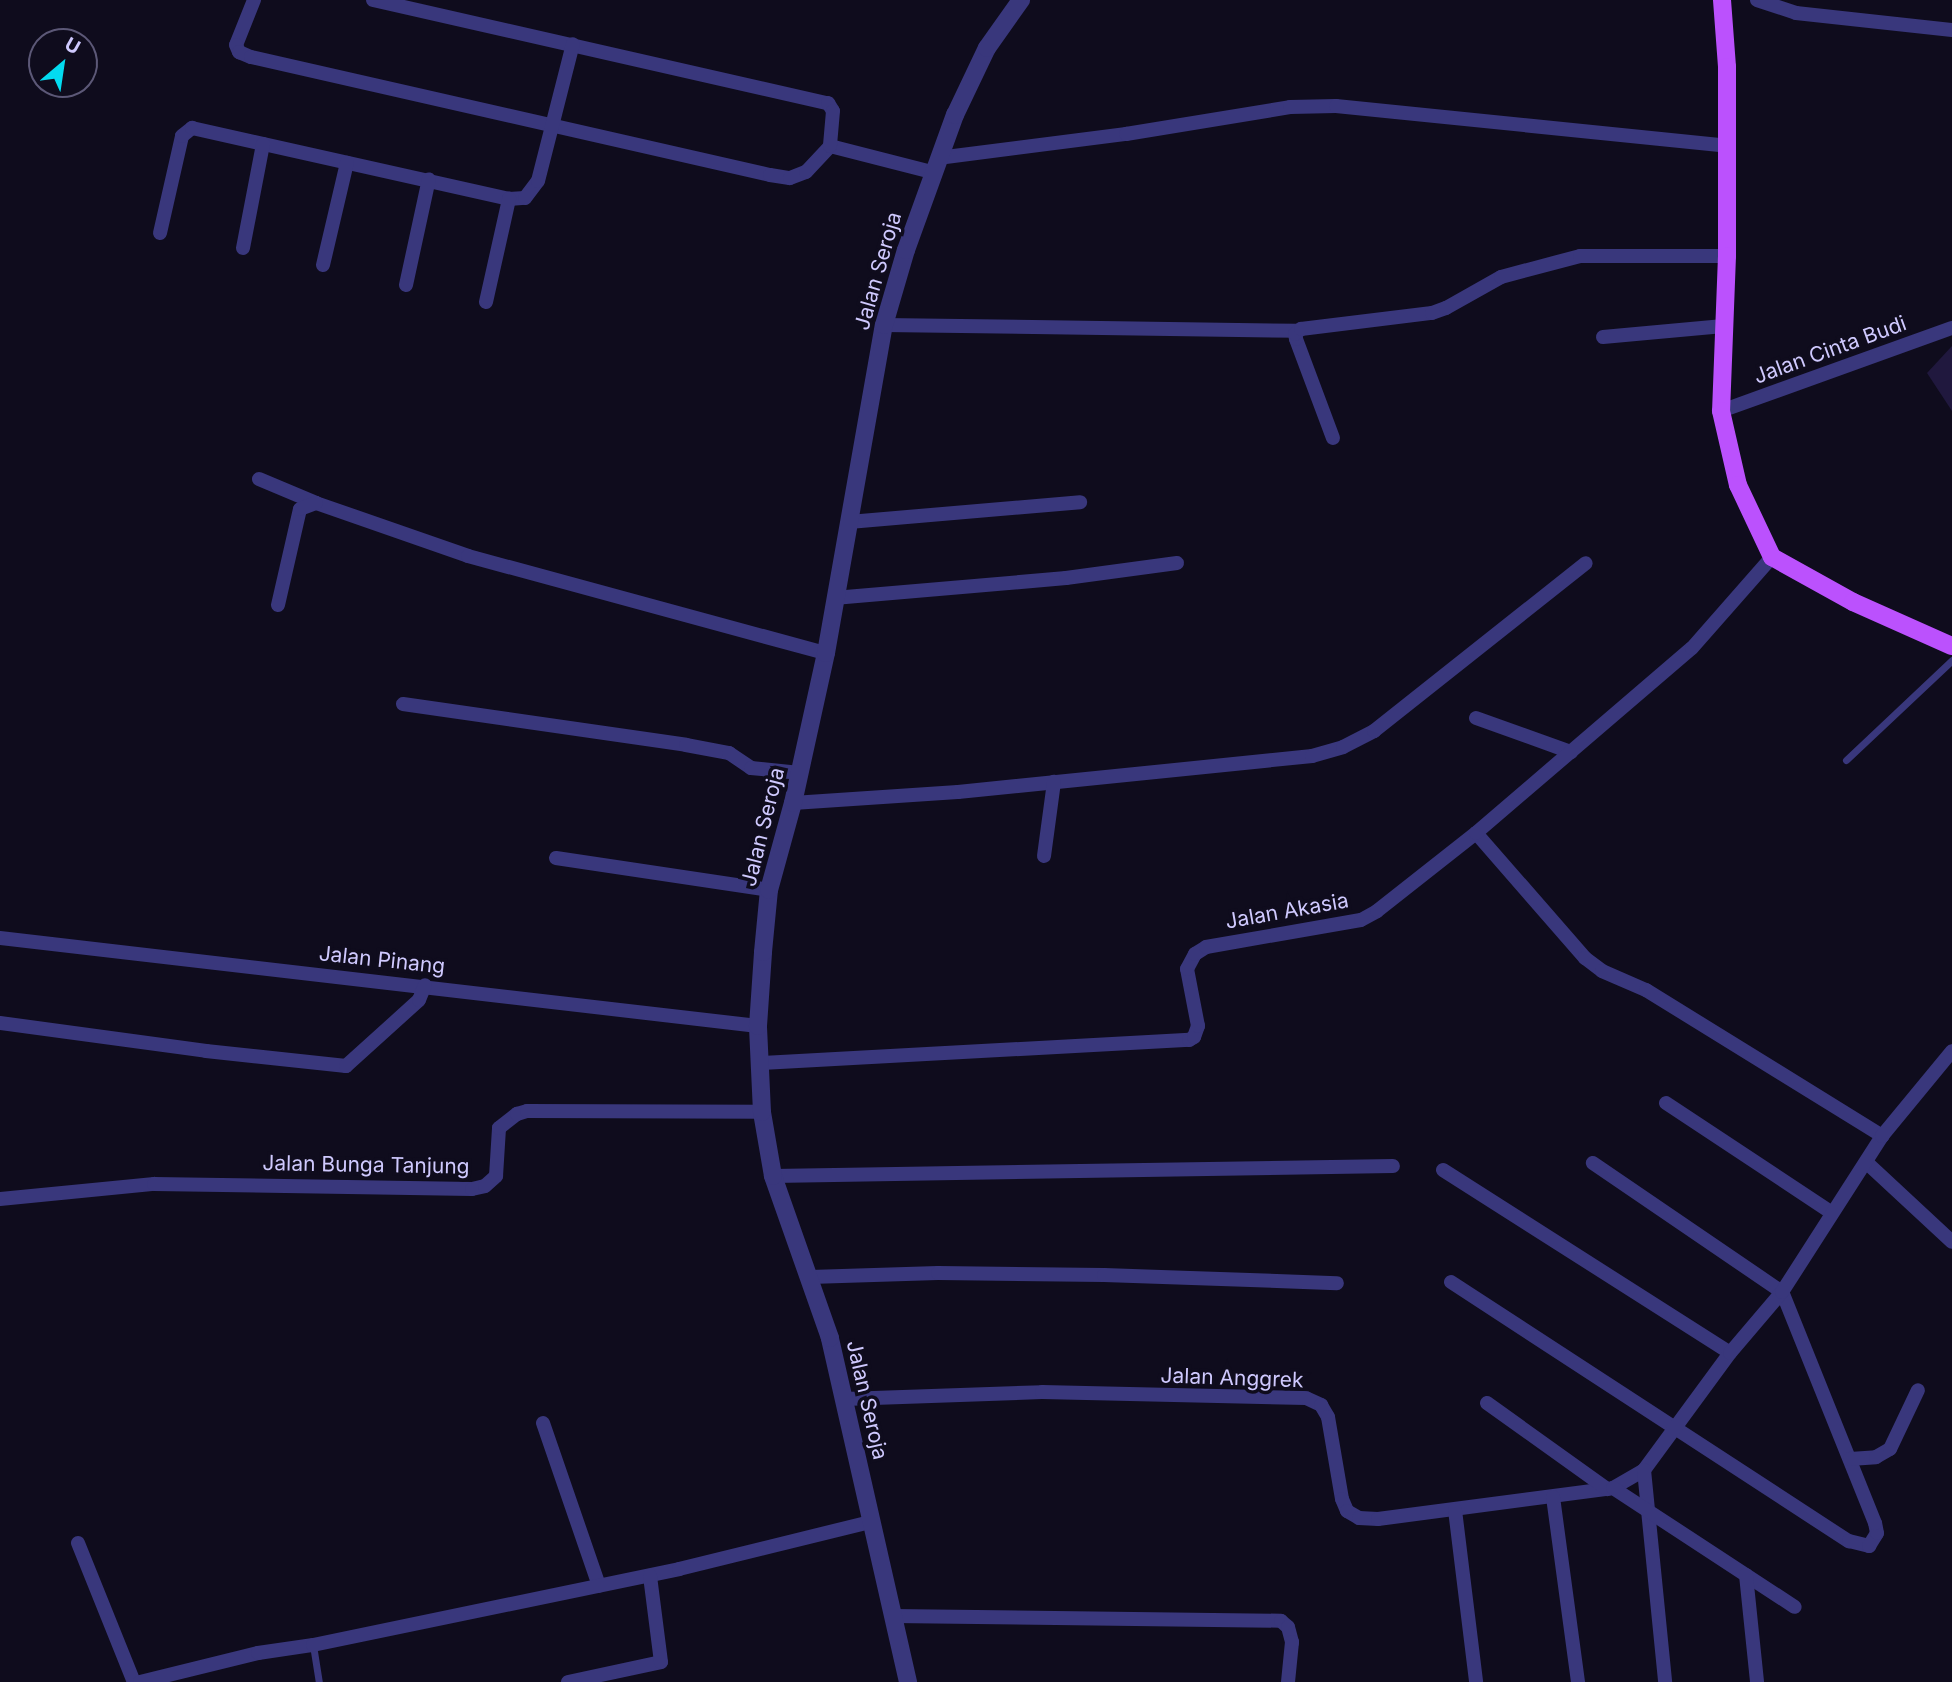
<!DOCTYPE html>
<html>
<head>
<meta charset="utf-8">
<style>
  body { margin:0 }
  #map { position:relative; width:1952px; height:1682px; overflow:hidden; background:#0f0c1d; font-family:Inter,sans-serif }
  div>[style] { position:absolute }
  .building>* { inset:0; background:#20183e }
  .service>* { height:7px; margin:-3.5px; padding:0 3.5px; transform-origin:3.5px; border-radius:3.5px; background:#39377c }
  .minor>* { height:14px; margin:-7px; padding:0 7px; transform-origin:7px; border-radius:7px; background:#39377c }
  .tertiary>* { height:18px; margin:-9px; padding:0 9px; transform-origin:9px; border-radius:9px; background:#39377c }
  .primary>* { height:18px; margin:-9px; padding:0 9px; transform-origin:9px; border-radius:9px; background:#bb51fd }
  span { translate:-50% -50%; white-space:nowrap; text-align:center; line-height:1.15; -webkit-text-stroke:7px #0f0c1d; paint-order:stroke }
  .street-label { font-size:21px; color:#cfc9fe }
  .north { position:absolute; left:28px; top:28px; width:70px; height:70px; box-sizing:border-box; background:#0f0c1d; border:2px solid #5c5877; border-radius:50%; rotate:29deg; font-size:19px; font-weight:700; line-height:28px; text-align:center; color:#cfc9fe }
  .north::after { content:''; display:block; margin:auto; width:24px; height:32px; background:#03dbf0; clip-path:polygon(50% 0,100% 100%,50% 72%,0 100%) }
</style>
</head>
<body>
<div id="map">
  <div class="building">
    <i style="clip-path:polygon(1952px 346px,1952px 411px,1927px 373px)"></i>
  </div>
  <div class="service">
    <i style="left:1846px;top:760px;width:146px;rotate:-43.3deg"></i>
    <i style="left:313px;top:1645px;width:37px;rotate:81deg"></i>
  </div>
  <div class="minor">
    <i style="left:254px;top:0;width:48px;rotate:111.8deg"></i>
    <i style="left:236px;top:45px;width:8px;rotate:67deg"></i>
    <i style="left:239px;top:52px;width:13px;rotate:23deg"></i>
    <i style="left:251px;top:57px;width:532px;rotate:12.81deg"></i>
    <i style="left:770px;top:175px;width:20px;rotate:9deg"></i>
    <i style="left:790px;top:178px;width:17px;rotate:-21deg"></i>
    <i style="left:806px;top:172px;width:35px;rotate:-47deg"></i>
    <i style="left:830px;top:146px;width:105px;rotate:14.3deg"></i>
    <i style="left:373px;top:0;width:467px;rotate:12.8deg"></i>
    <i style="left:828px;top:103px;width:9px;rotate:58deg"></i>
    <i style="left:833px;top:111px;width:35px;rotate:95deg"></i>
    <i style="left:1757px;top:0;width:41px;rotate:18.4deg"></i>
    <i style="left:1796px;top:13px;width:157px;rotate:6.2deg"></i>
    <i style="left:938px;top:158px;width:190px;rotate:-7.3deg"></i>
    <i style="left:1126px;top:134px;width:166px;rotate:-9.3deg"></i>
    <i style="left:1290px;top:107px;width:46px;rotate:-1.2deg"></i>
    <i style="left:1336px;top:106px;width:393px;rotate:5.8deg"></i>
    <i style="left:160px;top:233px;width:99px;rotate:-77.2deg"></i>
    <i style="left:182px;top:136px;width:13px;rotate:-39deg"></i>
    <i style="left:192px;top:128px;width:325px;rotate:12.6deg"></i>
    <i style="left:509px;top:199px;width:16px;rotate:-4deg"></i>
    <i style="left:525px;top:198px;width:21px;rotate:-53deg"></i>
    <i style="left:538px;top:181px;width:141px;rotate:-75.7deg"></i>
    <i style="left:243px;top:248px;width:106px;rotate:-79.1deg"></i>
    <i style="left:323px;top:265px;width:105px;rotate:-76.8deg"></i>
    <i style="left:406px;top:285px;width:108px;rotate:-77.8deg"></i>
    <i style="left:486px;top:302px;width:106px;rotate:-77.4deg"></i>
    <i style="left:884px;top:325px;width:413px;rotate:0.8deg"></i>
    <i style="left:1603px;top:337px;width:121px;rotate:-5.2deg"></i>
    <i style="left:1721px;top:411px;width:245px;rotate:-19.8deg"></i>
    <i style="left:1333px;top:438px;width:106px;rotate:-110.5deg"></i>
    <i style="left:1296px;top:339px;width:5px;rotate:-101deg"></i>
    <i style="left:1295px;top:334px;width:8px;rotate:-40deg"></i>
    <i style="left:1301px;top:329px;width:132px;rotate:-7deg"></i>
    <i style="left:1432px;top:313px;width:15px;rotate:-20deg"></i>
    <i style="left:1446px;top:308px;width:63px;rotate:-29.4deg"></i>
    <i style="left:1501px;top:277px;width:82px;rotate:-14.9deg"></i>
    <i style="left:1580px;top:256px;width:147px"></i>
    <i style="left:259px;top:479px;width:62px;rotate:22.8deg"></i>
    <i style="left:316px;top:503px;width:161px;rotate:19.2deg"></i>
    <i style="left:468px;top:556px;width:371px;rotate:15.2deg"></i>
    <i style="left:849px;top:522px;width:232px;rotate:-4.9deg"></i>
    <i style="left:834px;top:598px;width:233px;rotate:-4.9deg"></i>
    <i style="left:1066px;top:578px;width:112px;rotate:-7.7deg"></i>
    <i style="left:278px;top:605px;width:98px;rotate:-77.1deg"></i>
    <i style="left:300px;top:509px;width:17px;rotate:-21deg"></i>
    <i style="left:403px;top:704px;width:286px;rotate:8.2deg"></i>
    <i style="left:686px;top:745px;width:44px;rotate:10.5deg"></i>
    <i style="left:729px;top:753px;width:27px;rotate:34deg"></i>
    <i style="left:751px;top:768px;width:49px;rotate:5.8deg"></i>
    <i style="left:1476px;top:718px;width:101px;rotate:19.7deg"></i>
    <i style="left:793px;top:803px;width:165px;rotate:-3.8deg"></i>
    <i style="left:958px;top:792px;width:356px;rotate:-5.8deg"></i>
    <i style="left:1312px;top:756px;width:32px;rotate:-16deg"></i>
    <i style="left:1343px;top:747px;width:35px;rotate:-27deg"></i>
    <i style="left:1374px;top:731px;width:270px;rotate:-38.4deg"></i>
    <i style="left:1476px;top:833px;width:166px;rotate:48.9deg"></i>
    <i style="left:1585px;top:958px;width:21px;rotate:37deg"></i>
    <i style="left:1602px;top:971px;width:48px;rotate:23.4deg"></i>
    <i style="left:1646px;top:990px;width:278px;rotate:31.7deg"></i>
    <i style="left:1044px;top:856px;width:75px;rotate:-82.3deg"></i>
    <i style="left:556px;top:858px;width:215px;rotate:8.5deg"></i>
    <i style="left:0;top:938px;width:763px;rotate:6.62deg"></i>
    <i style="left:0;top:1023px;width:208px;rotate:7.7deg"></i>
    <i style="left:206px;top:1051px;width:141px;rotate:6.1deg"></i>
    <i style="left:346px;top:1066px;width:98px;rotate:-42.1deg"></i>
    <i style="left:419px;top:1000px;width:16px;rotate:-68deg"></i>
    <i style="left:760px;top:1063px;width:430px;rotate:-3.1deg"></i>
    <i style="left:1189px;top:1040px;width:6px;rotate:-31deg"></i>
    <i style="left:1194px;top:1037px;width:12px;rotate:-70deg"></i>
    <i style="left:1198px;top:1026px;width:58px;rotate:-100.9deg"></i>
    <i style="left:1187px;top:969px;width:17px;rotate:-62deg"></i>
    <i style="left:1195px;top:954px;width:13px;rotate:-32deg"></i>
    <i style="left:1206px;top:947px;width:157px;rotate:-9.9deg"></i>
    <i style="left:1361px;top:920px;width:18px;rotate:-29deg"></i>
    <i style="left:1377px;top:911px;width:126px;rotate:-38.2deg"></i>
    <i style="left:1476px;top:833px;width:284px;rotate:-40.6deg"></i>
    <i style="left:1692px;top:648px;width:121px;rotate:-48.7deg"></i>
    <i style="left:1666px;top:1103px;width:199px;rotate:33.5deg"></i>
    <i style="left:1866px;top:1162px;width:117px;rotate:42.9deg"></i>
    <i style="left:1443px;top:1170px;width:340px;rotate:32.5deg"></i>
    <i style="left:773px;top:1176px;width:620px;rotate:-0.92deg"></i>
    <i style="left:0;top:1199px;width:155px;rotate:-5.6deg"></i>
    <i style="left:154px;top:1184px;width:318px;rotate:0.9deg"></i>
    <i style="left:472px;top:1189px;width:13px;rotate:-13deg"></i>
    <i style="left:485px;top:1186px;width:15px;rotate:-42deg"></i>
    <i style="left:496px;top:1176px;width:48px;rotate:-86.4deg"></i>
    <i style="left:499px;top:1128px;width:23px;rotate:-38deg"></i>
    <i style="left:517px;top:1114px;width:10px;rotate:-17deg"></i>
    <i style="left:527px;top:1111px;width:235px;rotate:0.2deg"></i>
    <i style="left:810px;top:1277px;width:128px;rotate:-1.8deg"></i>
    <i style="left:938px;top:1273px;width:166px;rotate:0.7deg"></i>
    <i style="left:1104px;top:1275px;width:233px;rotate:2deg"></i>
    <i style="left:1451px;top:1282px;width:475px;rotate:33.1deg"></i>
    <i style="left:1849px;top:1541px;width:21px;rotate:14deg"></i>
    <i style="left:1869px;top:1546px;width:15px;rotate:-58deg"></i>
    <i style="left:1877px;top:1533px;width:10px;rotate:-101deg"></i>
    <i style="left:1875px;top:1523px;width:249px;rotate:-111.9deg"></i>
    <i style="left:1782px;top:1292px;width:229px;rotate:-145.7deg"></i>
    <i style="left:845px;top:1399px;width:197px;rotate:-2deg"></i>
    <i style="left:1042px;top:1392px;width:264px;rotate:1.3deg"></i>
    <i style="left:1306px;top:1398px;width:17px;rotate:25deg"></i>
    <i style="left:1321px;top:1405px;width:14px;rotate:60deg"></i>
    <i style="left:1328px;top:1417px;width:83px;rotate:80.3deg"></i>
    <i style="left:1342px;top:1499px;width:13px;rotate:67deg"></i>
    <i style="left:1347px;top:1511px;width:14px;rotate:30deg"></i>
    <i style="left:1359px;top:1518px;width:19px;rotate:3deg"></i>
    <i style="left:1378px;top:1519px;width:237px;rotate:-7.5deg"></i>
    <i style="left:1613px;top:1488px;width:36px;rotate:-30deg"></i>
    <i style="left:1644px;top:1470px;width:145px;rotate:-53.7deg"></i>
    <i style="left:1730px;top:1353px;width:80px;rotate:-49.6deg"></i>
    <i style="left:1782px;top:1292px;width:185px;rotate:-57.3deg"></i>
    <i style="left:1882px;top:1136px;width:110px;rotate:-50.5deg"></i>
    <i style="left:1487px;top:1403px;width:148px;rotate:35.6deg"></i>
    <i style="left:543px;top:1423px;width:172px;rotate:71deg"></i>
    <i style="left:1850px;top:1459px;width:26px;rotate:-4deg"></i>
    <i style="left:1876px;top:1457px;width:16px;rotate:-30deg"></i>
    <i style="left:1890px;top:1449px;width:65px;rotate:-64.6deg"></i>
    <i style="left:1644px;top:1470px;width:213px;rotate:84.3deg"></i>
    <i style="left:1613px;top:1488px;width:217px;rotate:33.2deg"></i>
    <i style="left:1553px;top:1497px;width:187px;rotate:82.3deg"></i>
    <i style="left:1455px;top:1510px;width:173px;rotate:83deg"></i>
    <i style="left:78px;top:1543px;width:150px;rotate:68.1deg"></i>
    <i style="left:1746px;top:1575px;width:108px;rotate:84.1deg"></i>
    <i style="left:893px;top:1616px;width:388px;rotate:0.7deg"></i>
    <i style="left:1281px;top:1621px;width:9px;rotate:41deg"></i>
    <i style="left:1288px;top:1627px;width:16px;rotate:75deg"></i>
    <i style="left:1292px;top:1642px;width:40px;rotate:95.7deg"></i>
    <i style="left:140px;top:1682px;width:122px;rotate:-13.8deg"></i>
    <i style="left:258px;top:1653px;width:56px;rotate:-8.3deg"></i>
    <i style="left:313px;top:1645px;width:374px;rotate:-11.7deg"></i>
    <i style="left:679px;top:1569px;width:198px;rotate:-13.8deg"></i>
    <i style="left:568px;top:1682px;width:95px;rotate:-12.1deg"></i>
    <i style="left:661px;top:1662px;width:87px;rotate:-97.3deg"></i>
  </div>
  <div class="tertiary">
    <i style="left:908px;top:1682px;width:353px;rotate:-102.8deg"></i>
    <i style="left:830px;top:1338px;width:172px;rotate:-109.4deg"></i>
    <i style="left:773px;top:1176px;width:65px;rotate:-99.8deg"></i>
    <i style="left:762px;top:1112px;width:86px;rotate:-92.7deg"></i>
    <i style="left:758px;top:1026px;width:74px;rotate:-86.1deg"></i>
    <i style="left:763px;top:952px;width:62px;rotate:-84.5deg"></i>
    <i style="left:769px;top:890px;width:90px;rotate:-74.6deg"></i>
    <i style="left:793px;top:803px;width:154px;rotate:-77.6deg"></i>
    <i style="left:826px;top:653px;width:333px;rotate:-80deg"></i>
    <i style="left:884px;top:325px;width:78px;rotate:-73.7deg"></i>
    <i style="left:906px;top:250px;width:144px;rotate:-70.1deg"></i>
    <i style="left:955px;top:115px;width:74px;rotate:-64.5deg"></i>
    <i style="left:987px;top:48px;width:59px;rotate:-54.7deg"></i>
  </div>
  <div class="primary">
    <i style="left:1722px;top:0;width:67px;rotate:85.7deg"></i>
    <i style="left:1727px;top:67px;width:189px;rotate:90deg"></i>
    <i style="left:1727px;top:256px;width:155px;rotate:92.2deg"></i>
    <i style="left:1721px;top:411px;width:76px;rotate:77.1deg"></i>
    <i style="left:1738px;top:485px;width:80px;rotate:64.7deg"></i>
    <i style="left:1772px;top:557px;width:93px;rotate:29.1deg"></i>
    <i style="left:1853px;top:602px;width:108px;rotate:24deg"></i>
  </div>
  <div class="street-label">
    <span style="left:878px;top:271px;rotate:-74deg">Jalan Seroja</span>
    <span style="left:1830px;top:350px;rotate:-20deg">Jalan Cinta Budi</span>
    <span style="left:763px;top:827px;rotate:-76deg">Jalan Seroja</span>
    <span style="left:1287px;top:911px;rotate:-10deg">Jalan Akasia</span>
    <span style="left:382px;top:960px;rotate:6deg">Jalan Pinang</span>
    <span style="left:366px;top:1165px;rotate:1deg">Jalan Bunga Tanjung</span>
    <span style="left:1232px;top:1378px;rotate:2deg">Jalan Anggrek</span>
    <span style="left:867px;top:1400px;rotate:77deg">Jalan Seroja</span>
  </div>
  <div class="north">U</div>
</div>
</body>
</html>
